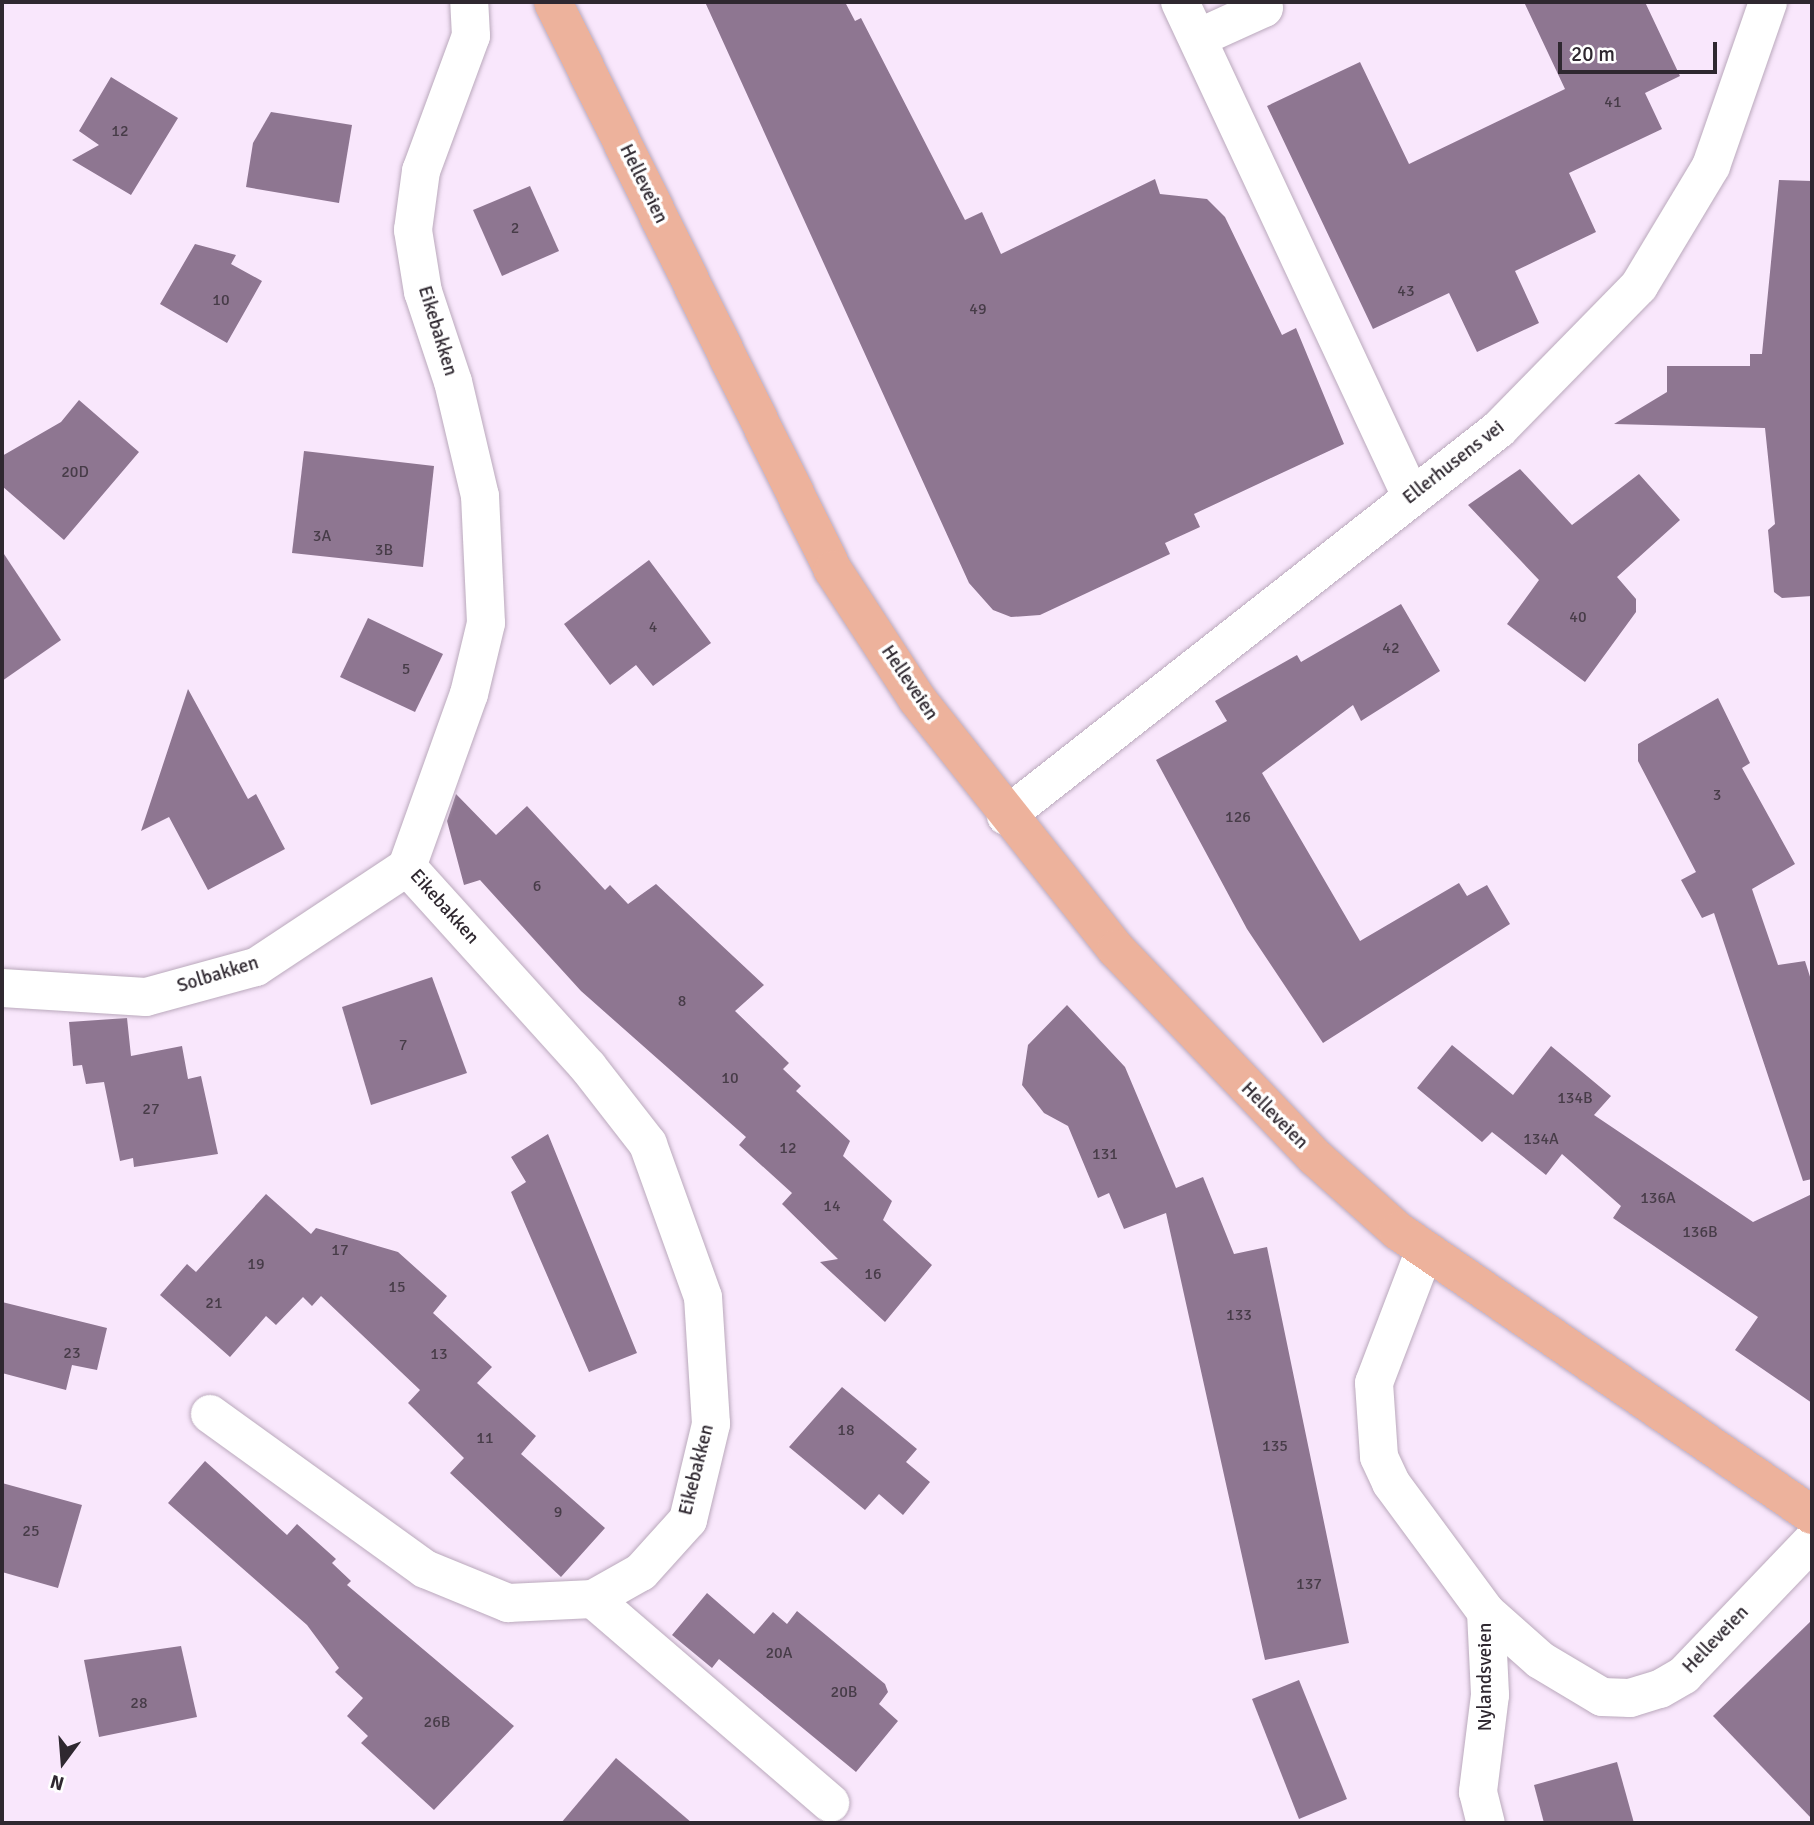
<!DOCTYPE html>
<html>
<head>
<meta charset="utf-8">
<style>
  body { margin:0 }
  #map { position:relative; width:1814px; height:1825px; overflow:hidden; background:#f9e7fc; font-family:Signika,sans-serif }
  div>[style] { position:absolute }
  .building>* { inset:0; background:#8e7691 }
  .roads { filter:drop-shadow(0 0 2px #baa9bc) drop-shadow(0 0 2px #baa9bc) }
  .minor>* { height:38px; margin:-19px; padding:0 19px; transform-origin:19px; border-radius:19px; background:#fff }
  .major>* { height:38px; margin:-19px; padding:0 19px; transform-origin:19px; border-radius:19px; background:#edb29c }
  span { translate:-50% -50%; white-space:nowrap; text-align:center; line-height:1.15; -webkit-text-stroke:7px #fff; paint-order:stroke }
  .number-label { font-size:16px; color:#473c48 }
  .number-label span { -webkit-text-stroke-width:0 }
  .street-label { font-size:19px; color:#2f2830 }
  .frame { position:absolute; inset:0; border:4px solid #2f2830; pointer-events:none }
  .north { position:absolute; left:28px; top:1727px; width:70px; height:70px; -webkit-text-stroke:5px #fff; paint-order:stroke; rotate:196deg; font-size:19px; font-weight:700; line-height:28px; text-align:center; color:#2f2830 }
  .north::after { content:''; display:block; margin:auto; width:24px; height:32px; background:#2f2830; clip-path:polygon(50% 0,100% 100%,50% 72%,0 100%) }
  .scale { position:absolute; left:1558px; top:42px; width:159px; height:32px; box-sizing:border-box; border:4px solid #2f2830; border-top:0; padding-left:9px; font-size:21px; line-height:24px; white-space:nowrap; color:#2f2830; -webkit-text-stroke:5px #fff; paint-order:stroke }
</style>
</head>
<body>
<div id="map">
  <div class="building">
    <i style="clip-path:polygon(705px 2px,845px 2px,855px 21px,861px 18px,965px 220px,982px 212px,1001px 254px,1155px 179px,1160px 194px,1207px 199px,1225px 217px,1282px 335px,1296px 328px,1344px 444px,1194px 514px,1200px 527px,1165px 543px,1170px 554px,1040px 615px,1011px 617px,993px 610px,969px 583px)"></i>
    <i style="clip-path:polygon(1524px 2px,1645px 2px,1680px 76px,1645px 93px,1662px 129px,1569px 173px,1596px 232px,1515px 271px,1539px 323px,1477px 352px,1449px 293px,1373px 329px,1267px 106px,1360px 62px,1409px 164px,1565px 89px)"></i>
    <i style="clip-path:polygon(111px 77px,178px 118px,131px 195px,72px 160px,99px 145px,79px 131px)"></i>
    <i style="clip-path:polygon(271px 112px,352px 125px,339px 203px,246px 187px,253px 143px)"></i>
    <i style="clip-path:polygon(1779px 180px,1812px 181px,1812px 596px,1782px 598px,1774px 592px,1768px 530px,1775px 524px,1765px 428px,1614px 424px,1667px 392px,1667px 366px,1750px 366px,1750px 354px,1762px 354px)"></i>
    <i style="clip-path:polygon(530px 186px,559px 251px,502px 276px,473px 210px)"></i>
    <i style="clip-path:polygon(195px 244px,236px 255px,231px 264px,262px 281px,227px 343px,160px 304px)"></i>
    <i style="clip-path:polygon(79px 400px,139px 452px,64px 540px,2px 486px,2px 456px,61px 422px)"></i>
    <i style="clip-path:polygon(304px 451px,434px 466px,423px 567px,292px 553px)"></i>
    <i style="clip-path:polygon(1520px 469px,1572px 525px,1639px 474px,1680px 520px,1617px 577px,1636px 599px,1636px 612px,1585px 682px,1507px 624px,1539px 580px,1468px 505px)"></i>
    <i style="clip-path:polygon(2px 551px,61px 640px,2px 681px)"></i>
    <i style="clip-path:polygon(649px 560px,711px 643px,653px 686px,636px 665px,610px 685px,564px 624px)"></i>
    <i style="clip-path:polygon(1401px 604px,1440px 671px,1361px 721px,1353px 705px,1262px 773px,1360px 941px,1459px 883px,1467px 896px,1487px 885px,1510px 924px,1323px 1043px,1247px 929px,1156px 760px,1227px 721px,1215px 701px,1297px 655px,1301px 662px)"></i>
    <i style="clip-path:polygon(368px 618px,443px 654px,415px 712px,340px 677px)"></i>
    <i style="clip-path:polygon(188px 689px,248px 799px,256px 794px,285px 849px,208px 890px,169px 817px,141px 831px)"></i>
    <i style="clip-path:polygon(1718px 698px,1750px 763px,1742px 768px,1795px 864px,1752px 889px,1778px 965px,1805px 961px,1812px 983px,1812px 1179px,1803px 1181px,1714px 913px,1702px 918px,1681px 880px,1696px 872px,1638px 761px,1638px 744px)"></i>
    <i style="clip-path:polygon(456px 794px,496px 835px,527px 806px,605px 890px,610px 885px,628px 904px,656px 884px,764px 985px,735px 1011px,789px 1063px,783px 1069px,801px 1086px,796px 1091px,850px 1141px,843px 1156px,892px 1201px,883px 1220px,932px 1265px,885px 1322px,820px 1262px,838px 1259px,782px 1204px,792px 1193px,739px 1145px,746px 1137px,581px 991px,480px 880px,464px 885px,447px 821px)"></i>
    <i style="clip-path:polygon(432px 977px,467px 1073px,371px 1105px,342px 1007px)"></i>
    <i style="clip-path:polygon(1067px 1005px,1125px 1067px,1176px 1188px,1203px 1177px,1234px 1254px,1267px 1247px,1349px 1643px,1265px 1660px,1166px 1213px,1124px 1229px,1109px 1193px,1098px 1198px,1068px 1126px,1044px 1113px,1022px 1085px,1028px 1045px)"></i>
    <i style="clip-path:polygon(127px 1018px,131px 1056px,182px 1046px,188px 1079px,201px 1076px,218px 1154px,134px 1167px,133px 1158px,120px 1161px,104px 1082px,86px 1084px,82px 1065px,73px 1066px,69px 1022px)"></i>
    <i style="clip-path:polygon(1452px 1045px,1513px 1095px,1551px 1046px,1611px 1096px,1594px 1115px,1753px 1222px,1812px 1194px,1812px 1403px,1735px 1350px,1758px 1317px,1613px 1218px,1621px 1206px,1562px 1154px,1546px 1175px,1492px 1132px,1482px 1142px,1417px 1088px)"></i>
    <i style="clip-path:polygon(548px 1134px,637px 1353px,589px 1372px,511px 1192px,526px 1182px,511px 1157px)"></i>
    <i style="clip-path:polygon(266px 1194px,311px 1234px,316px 1228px,398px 1252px,447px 1296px,433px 1313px,492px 1367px,477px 1383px,536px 1436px,521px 1454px,605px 1528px,561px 1577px,450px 1473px,464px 1458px,408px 1403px,420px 1390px,321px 1296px,312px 1306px,303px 1297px,276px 1325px,266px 1316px,230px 1357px,160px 1295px,187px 1264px,196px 1272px)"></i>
    <i style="clip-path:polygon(2px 1302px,107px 1328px,97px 1370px,72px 1365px,66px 1390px,2px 1373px)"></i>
    <i style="clip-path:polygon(842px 1387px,917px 1449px,906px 1462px,930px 1482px,903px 1515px,879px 1494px,865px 1510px,789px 1447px)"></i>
    <i style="clip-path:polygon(205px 1461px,287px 1535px,297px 1524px,336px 1559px,332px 1563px,351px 1581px,347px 1585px,514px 1726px,434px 1810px,361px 1743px,368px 1736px,347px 1716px,363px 1698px,335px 1672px,339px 1668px,307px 1625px,168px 1503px)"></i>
    <i style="clip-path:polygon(2px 1483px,82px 1505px,58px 1588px,2px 1572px)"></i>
    <i style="clip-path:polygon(707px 1593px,754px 1634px,773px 1612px,787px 1624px,797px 1611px,885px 1684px,888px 1692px,879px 1704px,898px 1721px,856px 1772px,719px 1659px,712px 1668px,672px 1635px)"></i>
    <i style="clip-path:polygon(1812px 1620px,1812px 1819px,1713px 1716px)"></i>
    <i style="clip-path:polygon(181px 1646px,197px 1717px,99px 1737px,84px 1660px)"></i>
    <i style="clip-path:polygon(1299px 1680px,1347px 1799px,1299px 1819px,1252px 1699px)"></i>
    <i style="clip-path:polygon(616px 1758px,692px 1823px,561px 1823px)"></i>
    <i style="clip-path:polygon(1617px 1762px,1634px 1823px,1544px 1823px,1534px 1785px)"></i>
  </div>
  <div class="roads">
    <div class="minor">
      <i style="left:1180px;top:2px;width:545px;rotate:64.94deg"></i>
      <i style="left:1198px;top:38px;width:72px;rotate:-24.4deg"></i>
      <i style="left:1264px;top:8px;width:7px;rotate:-117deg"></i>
      <i style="left:1006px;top:816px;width:627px;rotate:-38.13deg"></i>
      <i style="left:1499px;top:429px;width:200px;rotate:-45.6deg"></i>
      <i style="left:1639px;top:286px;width:140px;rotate:-59deg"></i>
      <i style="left:1711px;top:166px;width:174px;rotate:-70.8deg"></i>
      <i style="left:2px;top:988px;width:144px;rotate:3.6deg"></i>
      <i style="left:146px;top:997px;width:114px;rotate:-15.3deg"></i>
      <i style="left:256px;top:967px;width:181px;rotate:-33.5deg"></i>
      <i style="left:1424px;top:1252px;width:140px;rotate:110.9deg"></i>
      <i style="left:1374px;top:1383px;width:74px;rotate:86.1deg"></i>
      <i style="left:1379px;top:1457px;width:29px;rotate:65deg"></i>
      <i style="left:1391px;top:1483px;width:160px;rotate:53.6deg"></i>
      <i style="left:1486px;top:1612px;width:72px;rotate:41.6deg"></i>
      <i style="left:1540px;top:1660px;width:72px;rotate:30.8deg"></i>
      <i style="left:1602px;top:1697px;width:28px;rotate:2deg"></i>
      <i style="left:1630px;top:1698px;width:31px;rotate:-17deg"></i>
      <i style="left:1660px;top:1689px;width:28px;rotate:-30deg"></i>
      <i style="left:1684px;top:1675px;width:185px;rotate:-46.3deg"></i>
      <i style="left:210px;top:1414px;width:265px;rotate:35.8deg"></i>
      <i style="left:425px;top:1569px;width:90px;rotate:22.3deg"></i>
      <i style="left:508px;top:1603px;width:85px;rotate:-2.7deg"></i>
      <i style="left:593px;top:1599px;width:55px;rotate:-29.4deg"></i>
      <i style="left:641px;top:1572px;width:70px;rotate:-47.9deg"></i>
      <i style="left:688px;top:1520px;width:99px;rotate:-76.5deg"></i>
      <i style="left:711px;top:1424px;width:127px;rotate:-93.6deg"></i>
      <i style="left:703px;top:1297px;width:163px;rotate:-109.8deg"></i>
      <i style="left:648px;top:1144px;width:98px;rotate:-127.9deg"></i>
      <i style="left:588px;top:1067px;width:270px;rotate:-132.1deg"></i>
      <i style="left:407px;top:867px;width:184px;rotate:-70.3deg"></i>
      <i style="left:469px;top:694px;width:73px;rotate:-76.5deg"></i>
      <i style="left:486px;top:623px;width:127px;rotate:-92.7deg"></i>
      <i style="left:480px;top:496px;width:117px;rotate:-103.3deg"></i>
      <i style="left:453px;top:382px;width:95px;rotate:-108.4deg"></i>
      <i style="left:423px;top:292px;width:63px;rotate:-99.2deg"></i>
      <i style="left:413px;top:230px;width:60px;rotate:-82.3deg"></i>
      <i style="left:421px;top:171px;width:144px;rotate:-69.7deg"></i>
      <i style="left:471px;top:36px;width:34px;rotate:-93deg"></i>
      <i style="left:593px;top:1599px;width:313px;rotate:40.7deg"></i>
      <i style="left:1486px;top:1612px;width:83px;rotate:87.2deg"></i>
      <i style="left:1490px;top:1695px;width:98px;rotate:97.1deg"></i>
      <i style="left:1478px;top:1792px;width:32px;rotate:76deg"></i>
    </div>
    <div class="major">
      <i style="left:553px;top:2px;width:633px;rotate:63.76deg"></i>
      <i style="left:833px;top:570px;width:154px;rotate:56.9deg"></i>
      <i style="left:917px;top:699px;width:320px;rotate:51.5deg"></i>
      <i style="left:1116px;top:949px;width:289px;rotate:46.3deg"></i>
      <i style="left:1316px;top:1158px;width:110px;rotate:41.7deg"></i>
      <i style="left:1398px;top:1231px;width:502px;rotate:34.45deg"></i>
    </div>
  </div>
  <div class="number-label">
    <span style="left:1613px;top:102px">41</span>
    <span style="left:120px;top:131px">12</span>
    <span style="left:515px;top:228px">2</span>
    <span style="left:1406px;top:291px">43</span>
    <span style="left:221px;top:300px">10</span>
    <span style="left:978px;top:309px">49</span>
    <span style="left:75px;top:472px">20D</span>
    <span style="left:322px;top:536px">3A</span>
    <span style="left:384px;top:550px">3B</span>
    <span style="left:1578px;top:617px">40</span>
    <span style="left:653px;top:627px">4</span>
    <span style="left:1391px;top:648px">42</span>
    <span style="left:406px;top:669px">5</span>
    <span style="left:1717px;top:795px">3</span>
    <span style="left:1238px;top:817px">126</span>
    <span style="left:537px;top:886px">6</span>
    <span style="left:682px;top:1001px">8</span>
    <span style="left:403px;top:1045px">7</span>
    <span style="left:730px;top:1078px">10</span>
    <span style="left:1575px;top:1098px">134B</span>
    <span style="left:151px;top:1109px">27</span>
    <span style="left:1541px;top:1139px">134A</span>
    <span style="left:788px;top:1148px">12</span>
    <span style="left:1105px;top:1154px">131</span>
    <span style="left:1658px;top:1198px">136A</span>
    <span style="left:832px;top:1206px">14</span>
    <span style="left:1700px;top:1232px">136B</span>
    <span style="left:340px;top:1250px">17</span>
    <span style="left:256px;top:1264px">19</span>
    <span style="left:873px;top:1274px">16</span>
    <span style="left:397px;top:1287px">15</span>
    <span style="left:214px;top:1303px">21</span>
    <span style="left:1239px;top:1315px">133</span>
    <span style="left:72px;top:1353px">23</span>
    <span style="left:439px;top:1354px">13</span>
    <span style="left:846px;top:1430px">18</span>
    <span style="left:485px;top:1438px">11</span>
    <span style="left:1275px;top:1446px">135</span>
    <span style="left:558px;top:1512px">9</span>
    <span style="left:31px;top:1531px">25</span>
    <span style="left:1309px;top:1584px">137</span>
    <span style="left:779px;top:1653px">20A</span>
    <span style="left:844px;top:1692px">20B</span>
    <span style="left:139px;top:1703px">28</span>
    <span style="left:437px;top:1722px">26B</span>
  </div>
  <div class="street-label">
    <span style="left:643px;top:184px;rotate:64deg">Helleveien</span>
    <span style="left:437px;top:331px;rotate:73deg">Eikebakken</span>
    <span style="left:1454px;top:463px;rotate:-38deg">Ellerhusens vei</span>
    <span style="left:909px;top:683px;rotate:56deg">Helleveien</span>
    <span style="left:444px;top:907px;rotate:48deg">Eikebakken</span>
    <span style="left:218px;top:975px;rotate:-17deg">Solbakken</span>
    <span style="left:1274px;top:1116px;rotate:45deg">Helleveien</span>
    <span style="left:697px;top:1470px;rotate:-76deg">Eikebakken</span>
    <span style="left:1716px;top:1640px;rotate:-46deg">Helleveien</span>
    <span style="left:1486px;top:1677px;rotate:-90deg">Nylandsveien</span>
  </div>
  <div class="frame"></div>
  <div class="north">N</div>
  <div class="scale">20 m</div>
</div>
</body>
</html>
